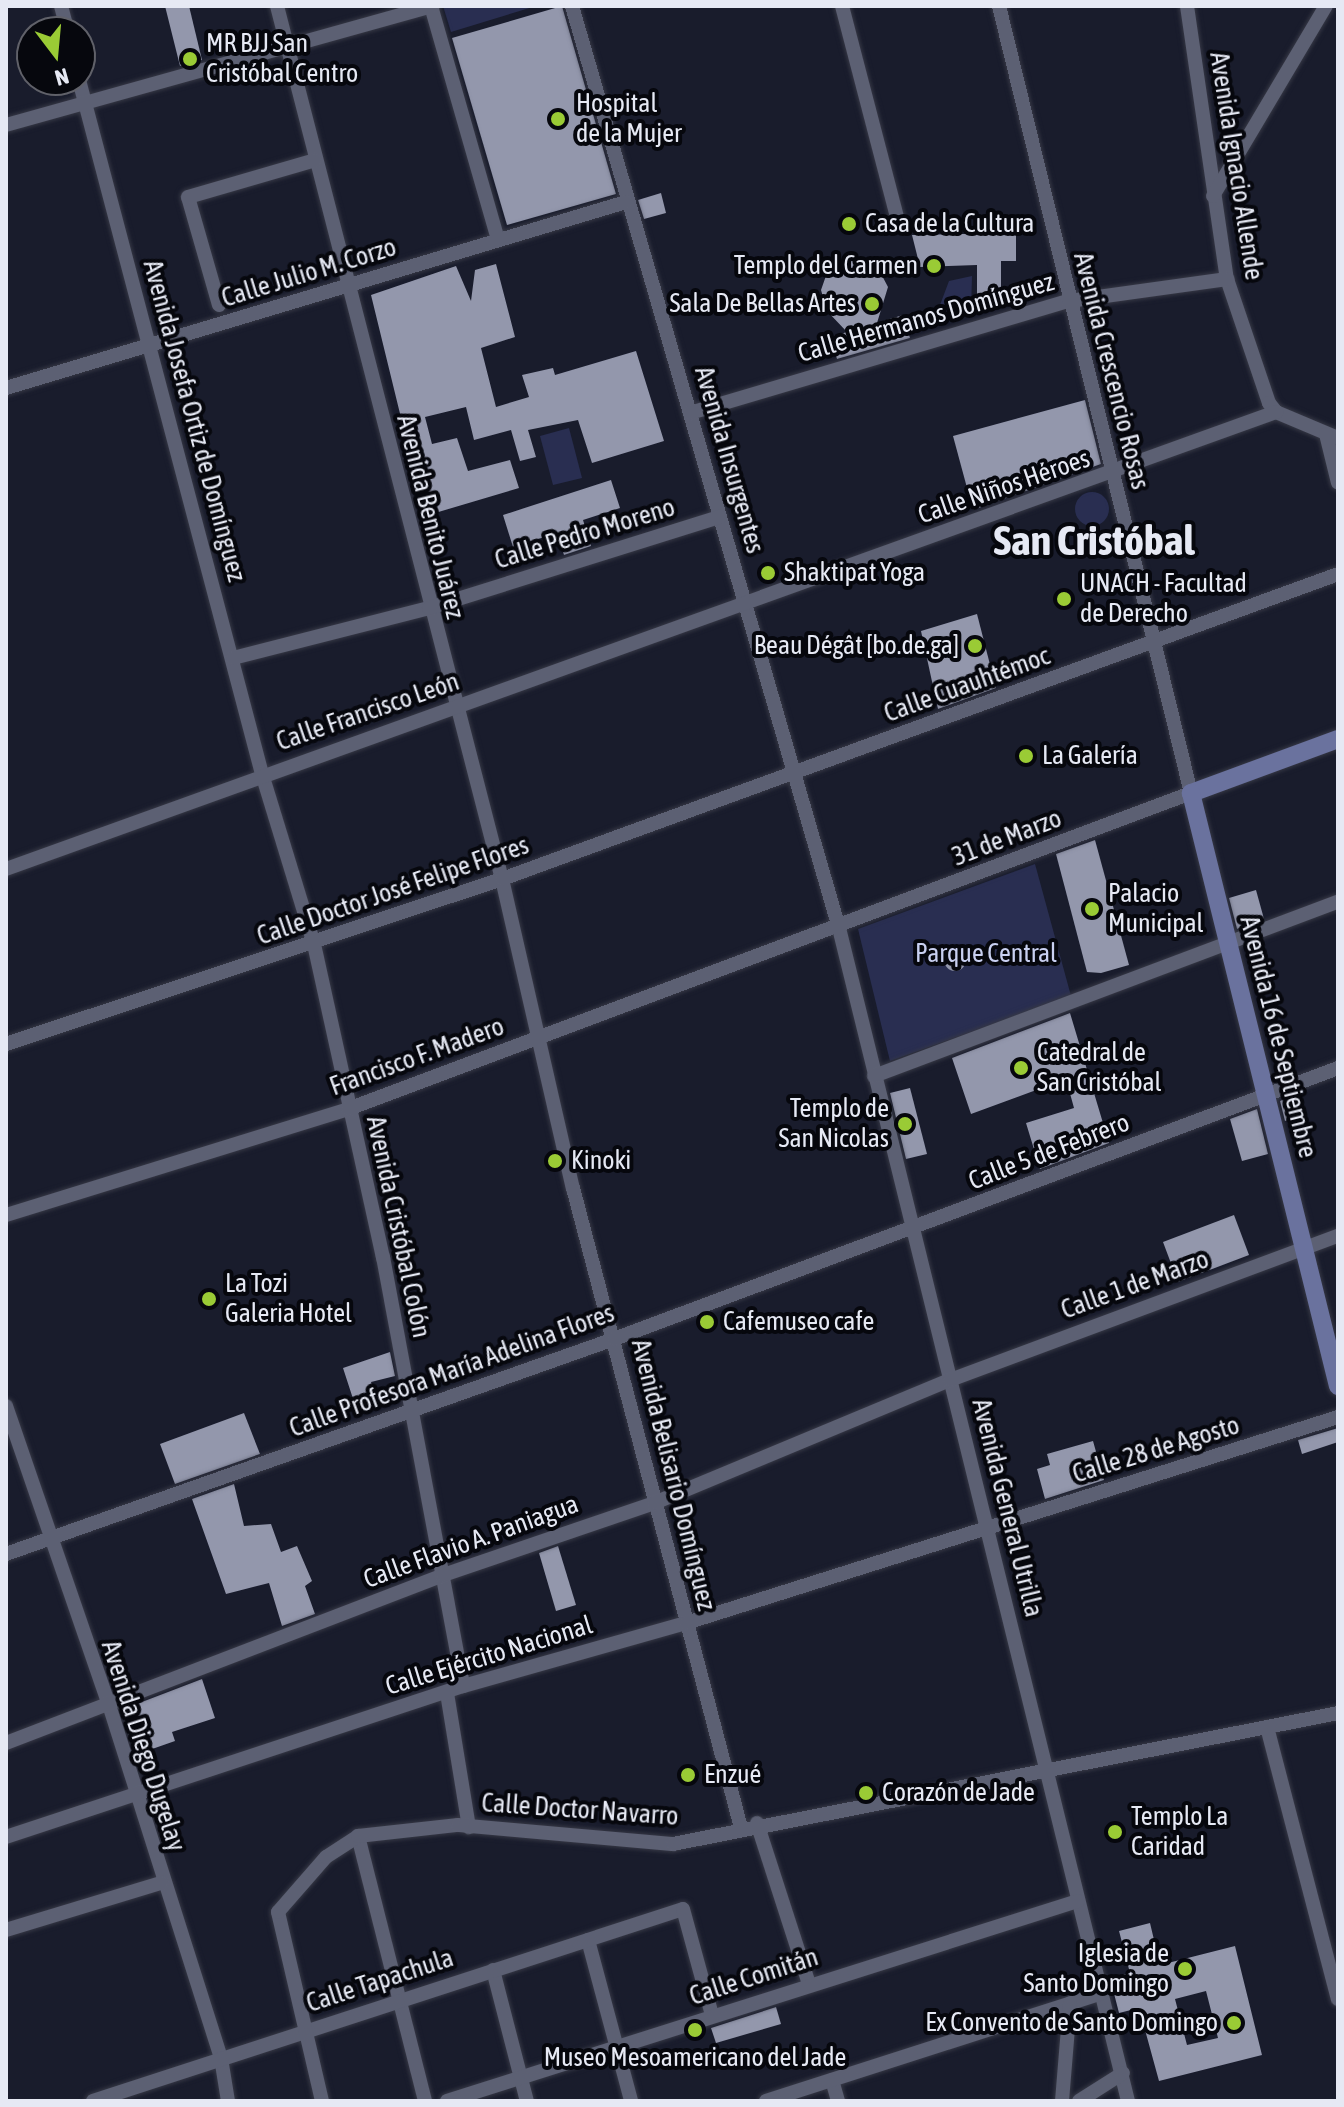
<!DOCTYPE html>
<html>
<head>
<meta charset="utf-8">
<style>
  body { margin:0 }
  #map { position:relative; width:1344px; height:2107px; overflow:hidden; background:#191c2c; font-family:"Asap Condensed",sans-serif }
  div>[style] { position:absolute }
  .green>* { inset:0; background:#292e51 }
  .round { border-radius:50% }
  .building>* { inset:0; background:#9397ac }
  .roads { filter:drop-shadow(0 0 2px #363845) drop-shadow(0 0 2px #363845) }
  .minor>* { height:14px; margin:-7px; padding:0 7px; transform-origin:7px; border-radius:7px; background:#5c6073 }
  .major>* { height:18px; margin:-9px; padding:0 9px; transform-origin:9px; border-radius:9px; background:#6a729e }
  .dots>* { width:22px; height:22px; translate:-50% -50%; box-sizing:border-box; border:4px solid #06070d; border-radius:50% }
  span { translate:-50% -50%; white-space:nowrap; text-align:center; line-height:1.15; -webkit-text-stroke:8px #06070d; paint-order:stroke }
  .poi-label { font-size:26px; color:#e6e9f4 }
  .left { translate:0 -50%; text-align:left }
  .right { translate:-100% -50%; text-align:right }
  .street-label { font-size:26px; color:#e6e9f4 }
  .park-label { font-size:26px; color:#c9d0f1 }
  .town-label { font-size:42px; color:#e6e9f4; font-weight:700 }
  .frame { position:absolute; inset:0; border:8px solid #e6e9f4; pointer-events:none }
  .north { position:absolute; left:16px; top:16px; width:80px; height:80px; box-sizing:border-box; background:#06070d; border:2px solid #606169; border-radius:50%; rotate:164deg; font-size:22px; font-weight:700; line-height:32px; text-align:center; color:#e6e9f4 }
  .north::after { content:''; display:block; margin:auto; width:28px; height:36px; background:#9acb35; clip-path:polygon(50% 0,100% 100%,50% 72%,0 100%) }
</style>
</head>
<body>
<div id="map">
  <div class="green">
    <i style="clip-path:polygon(443px 6px,536px 6px,451px 32px)"></i>
    <i style="clip-path:polygon(972px 276px,971px 311px,934px 321px,949px 281px)"></i>
    <i style="clip-path:polygon(569px 428px,582px 478px,553px 485px,540px 436px)"></i>
    <i class="round" style="left:1075px;top:492px;width:34px;height:34px"></i>
    <i style="clip-path:polygon(1035px 864px,1071px 996px,890px 1061px,858px 929px)"></i>
  </div>
  <div class="building">
    <i style="clip-path:polygon(165px 6px,189px 6px,202px 60px,180px 66px)"></i>
    <i style="clip-path:polygon(562px 6px,616px 194px,507px 225px,452px 38px)"></i>
    <i style="clip-path:polygon(661px 193px,666px 213px,644px 219px,638px 200px)"></i>
    <i style="clip-path:polygon(1016px 233px,1016px 261px,1001px 261px,1001px 297px,977px 298px,977px 265px,920px 267px,912px 235px)"></i>
    <i style="clip-path:polygon(847px 258px,878px 268px,888px 287px,877px 323px,903px 315px,910px 338px,837px 359px,830px 337px,847px 332px,827px 311px,821px 290px,828px 270px)"></i>
    <i style="clip-path:polygon(496px 264px,515px 337px,481px 348px,496px 407px,529px 397px,522px 375px,553px 368px,555px 375px,636px 351px,664px 441px,592px 463px,578px 420px,528px 430px,536px 457px,520px 461px,511px 430px,474px 440px,466px 407px,425px 417px,432px 444px,457px 438px,468px 471px,510px 460px,519px 488px,425px 516px,371px 295px,456px 266px,471px 301px,475px 270px)"></i>
    <i style="clip-path:polygon(1085px 400px,1101px 464px,973px 510px,953px 436px)"></i>
    <i style="clip-path:polygon(611px 480px,620px 508px,583px 520px,591px 546px,564px 555px,557px 533px,513px 547px,503px 515px)"></i>
    <i style="clip-path:polygon(977px 614px,996px 688px,938px 709px,921px 631px)"></i>
    <i style="clip-path:polygon(1095px 840px,1129px 965px,1101px 973px,1087px 972px,1056px 854px)"></i>
    <i style="clip-path:polygon(1256px 890px,1264px 919px,1237px 929px,1229px 898px)"></i>
    <i class="round" style="left:944px;top:949px;width:22px;height:22px"></i>
    <i style="clip-path:polygon(1070px 1013px,1109px 1143px,1040px 1169px,1026px 1123px,1074px 1108px,1066px 1079px,971px 1114px,952px 1058px)"></i>
    <i style="clip-path:polygon(910px 1088px,927px 1154px,906px 1159px,890px 1093px)"></i>
    <i style="clip-path:polygon(1299px 1093px,1301px 1115px,1285px 1121px,1280px 1101px)"></i>
    <i style="clip-path:polygon(1257px 1109px,1268px 1154px,1242px 1161px,1230px 1119px)"></i>
    <i style="clip-path:polygon(1234px 1215px,1249px 1255px,1178px 1282px,1163px 1242px)"></i>
    <i style="clip-path:polygon(390px 1352px,395px 1376px,371px 1382px,377px 1402px,356px 1408px,343px 1368px)"></i>
    <i style="clip-path:polygon(244px 1413px,260px 1454px,175px 1484px,160px 1444px)"></i>
    <i style="clip-path:polygon(1338px 1428px,1338px 1442px,1302px 1454px,1298px 1440px)"></i>
    <i style="clip-path:polygon(1093px 1441px,1104px 1480px,1045px 1499px,1037px 1469px,1050px 1465px,1047px 1454px)"></i>
    <i style="clip-path:polygon(234px 1484px,244px 1526px,271px 1524px,281px 1552px,297px 1546px,312px 1581px,305px 1586px,315px 1614px,282px 1626px,269px 1583px,226px 1594px,192px 1499px)"></i>
    <i style="clip-path:polygon(558px 1546px,576px 1605px,556px 1611px,539px 1553px)"></i>
    <i style="clip-path:polygon(202px 1679px,215px 1718px,172px 1732px,175px 1741px,135px 1755px,121px 1710px)"></i>
    <i style="clip-path:polygon(evenodd,1150px 1923px,1160px 1965px,1235px 1946px,1262px 2055px,1159px 2081px,1139px 2008px,1119px 2013px,1110px 1978px,1130px 1973px,1119px 1931px,1150px 1923px,1206px 1991px,1218px 2038px,1187px 2045px,1175px 1999px,1206px 1991px)"></i>
    <i style="clip-path:polygon(776px 2007px,781px 2024px,716px 2043px,711px 2028px)"></i>
  </div>
  <div class="roads">
    <div class="minor">
      <i style="left:61px;top:6px;width:27px;rotate:75deg"></i>
      <i style="left:277px;top:6px;width:902px;rotate:75.55deg"></i>
      <i style="left:502px;top:879px;width:317px;rotate:77.1deg"></i>
      <i style="left:573px;top:1188px;width:662px;rotate:75.29deg"></i>
      <i style="left:431px;top:6px;width:243px;rotate:74deg"></i>
      <i style="left:572px;top:6px;width:960px;rotate:73.85deg"></i>
      <i style="left:839px;top:928px;width:1208px;rotate:76.16deg"></i>
      <i style="left:842px;top:6px;width:222px;rotate:75.4deg"></i>
      <i style="left:1187px;top:6px;width:276px;rotate:81.7deg"></i>
      <i style="left:1227px;top:279px;width:131px;rotate:71.3deg"></i>
      <i style="left:1269px;top:403px;width:11px;rotate:52deg"></i>
      <i style="left:1276px;top:412px;width:67px;rotate:22.8deg"></i>
      <i style="left:79px;top:80px;width:718px;rotate:75.23deg"></i>
      <i style="left:262px;top:774px;width:178px;rotate:73deg"></i>
      <i style="left:314px;top:944px;width:321px;rotate:77.6deg"></i>
      <i style="left:383px;top:1257px;width:436px;rotate:79.4deg"></i>
      <i style="left:6px;top:125px;width:443px;rotate:-15.6deg"></i>
      <i style="left:1213px;top:196px;width:221px;rotate:-59.3deg"></i>
      <i style="left:219px;top:305px;width:112px;rotate:-106deg"></i>
      <i style="left:188px;top:197px;width:132px;rotate:-16.2deg"></i>
      <i style="left:6px;top:388px;width:647px;rotate:-16.7deg"></i>
      <i style="left:690px;top:413px;width:395px;rotate:-16.5deg"></i>
      <i style="left:1069px;top:301px;width:160px;rotate:-7.9deg"></i>
      <i style="left:1326px;top:434px;width:50px;rotate:76.2deg"></i>
      <i style="left:233px;top:658px;width:202px;rotate:-14.3deg"></i>
      <i style="left:429px;top:608px;width:305px;rotate:-17.4deg"></i>
      <i style="left:6px;top:869px;width:1350px;rotate:-19.79deg"></i>
      <i style="left:6px;top:1044px;width:523px;rotate:-18.4deg"></i>
      <i style="left:502px;top:879px;width:890px;rotate:-20.04deg"></i>
      <i style="left:874px;top:1076px;width:496px;rotate:-20.6deg"></i>
      <i style="left:6px;top:1215px;width:358px;rotate:-17.2deg"></i>
      <i style="left:348px;top:1109px;width:900px;rotate:-20.55deg"></i>
      <i style="left:1191px;top:793px;width:810px;rotate:-103.71deg"></i>
      <i style="left:6px;top:1406px;width:319px;rotate:71deg"></i>
      <i style="left:110px;top:1708px;width:367px;rotate:72.4deg"></i>
      <i style="left:221px;top:2058px;width:44px;rotate:80.8deg"></i>
      <i style="left:6px;top:1554px;width:645px;rotate:-19.47deg"></i>
      <i style="left:614px;top:1339px;width:773px;rotate:-20.52deg"></i>
      <i style="left:447px;top:1693px;width:136px;rotate:80.7deg"></i>
      <i style="left:1267px;top:1727px;width:281px;rotate:75.4deg"></i>
      <i style="left:6px;top:1743px;width:468px;rotate:-21deg"></i>
      <i style="left:443px;top:1575px;width:223px;rotate:-18.8deg"></i>
      <i style="left:654px;top:1503px;width:321px;rotate:-22.6deg"></i>
      <i style="left:950px;top:1380px;width:414px;rotate:-20.4deg"></i>
      <i style="left:757px;top:1823px;width:169px;rotate:72.1deg"></i>
      <i style="left:358px;top:1836px;width:273px;rotate:75.8deg"></i>
      <i style="left:6px;top:1837px;width:481px;rotate:-18.3deg"></i>
      <i style="left:463px;top:1686px;width:232px;rotate:-15.8deg"></i>
      <i style="left:686px;top:1623px;width:684px;rotate:-17.53deg"></i>
      <i style="left:6px;top:1930px;width:162px;rotate:-16.9deg"></i>
      <i style="left:588px;top:1940px;width:167px;rotate:75deg"></i>
      <i style="left:493px;top:1970px;width:135px;rotate:75.5deg"></i>
      <i style="left:832px;top:2080px;width:22px;rotate:74deg"></i>
      <i style="left:93px;top:2101px;width:620px;rotate:-18.03deg"></i>
      <i style="left:683px;top:1909px;width:110px;rotate:74.7deg"></i>
      <i style="left:322px;top:2101px;width:194px;rotate:-103.1deg"></i>
      <i style="left:278px;top:1912px;width:73px;rotate:-48.9deg"></i>
      <i style="left:326px;top:1857px;width:38px;rotate:-33deg"></i>
      <i style="left:358px;top:1836px;width:101px;rotate:-6.3deg"></i>
      <i style="left:458px;top:1825px;width:216px;rotate:5.1deg"></i>
      <i style="left:673px;top:1844px;width:678px;rotate:-11.14deg"></i>
      <i style="left:447px;top:2101px;width:662px;rotate:-17.59deg"></i>
      <i style="left:766px;top:2101px;width:353px;rotate:-17.8deg"></i>
      <i style="left:1062px;top:2101px;width:98px;rotate:-85.3deg"></i>
      <i style="left:1079px;top:2101px;width:52px;rotate:-32.5deg"></i>
    </div>
    <div class="major">
      <i style="left:1338px;top:739px;width:157px;rotate:159.8deg"></i>
      <i style="left:1191px;top:793px;width:611px;rotate:76.08deg"></i>
    </div>
  </div>
  <div class="dots">
    <i style="left:190px;top:59px;background:#9acb35"></i>
    <i style="left:558px;top:119px;background:#9acb35"></i>
    <i style="left:849px;top:224px;background:#9acb35"></i>
    <i style="left:934px;top:266px;background:#9acb35"></i>
    <i style="left:872px;top:304px;background:#9acb35"></i>
    <i style="left:768px;top:573px;background:#9acb35"></i>
    <i style="left:1064px;top:599px;background:#9acb35"></i>
    <i style="left:975px;top:646px;background:#9acb35"></i>
    <i style="left:1026px;top:756px;background:#9acb35"></i>
    <i style="left:1092px;top:909px;background:#9acb35"></i>
    <i style="left:1021px;top:1068px;background:#9acb35"></i>
    <i style="left:905px;top:1124px;background:#9acb35"></i>
    <i style="left:555px;top:1161px;background:#9acb35"></i>
    <i style="left:209px;top:1299px;background:#9acb35"></i>
    <i style="left:707px;top:1322px;background:#9acb35"></i>
    <i style="left:688px;top:1775px;background:#9acb35"></i>
    <i style="left:866px;top:1793px;background:#9acb35"></i>
    <i style="left:1115px;top:1832px;background:#9acb35"></i>
    <i style="left:1185px;top:1969px;background:#9acb35"></i>
    <i style="left:1234px;top:2023px;background:#9acb35"></i>
    <i style="left:695px;top:2030px;background:#9acb35"></i>
  </div>
  <div class="poi-label">
    <span class="left" style="left:206px;top:59px">MR BJJ San<br>Cristóbal Centro</span>
    <span class="left" style="left:576px;top:119px">Hospital<br>de la Mujer</span>
    <span class="left" style="left:865px;top:224px">Casa de la Cultura</span>
    <span class="right" style="left:918px;top:266px">Templo del Carmen</span>
    <span class="right" style="left:856px;top:304px">Sala De Bellas Artes</span>
    <span class="left" style="left:784px;top:573px">Shaktipat Yoga</span>
    <span class="left" style="left:1080px;top:599px">UNACH - Facultad<br>de Derecho</span>
    <span class="right" style="left:959px;top:646px">Beau Dégât [bo.de.ga]</span>
    <span class="left" style="left:1042px;top:756px">La Galería</span>
    <span class="left" style="left:1108px;top:909px">Palacio<br>Municipal</span>
    <span class="left" style="left:1037px;top:1068px">Catedral de<br>San Cristóbal</span>
    <span class="right" style="left:889px;top:1124px">Templo de<br>San Nicolas</span>
    <span class="left" style="left:571px;top:1161px">Kinoki</span>
    <span class="left" style="left:225px;top:1299px">La Tozi<br>Galeria Hotel</span>
    <span class="left" style="left:723px;top:1322px">Cafemuseo cafe</span>
    <span class="left" style="left:704px;top:1775px">Enzué</span>
    <span class="left" style="left:882px;top:1793px">Corazón de Jade</span>
    <span class="left" style="left:1131px;top:1832px">Templo La<br>Caridad</span>
    <span class="right" style="left:1169px;top:1969px">Iglesia de<br>Santo Domingo</span>
    <span class="right" style="left:1218px;top:2023px">Ex Convento de Santo Domingo</span>
    <span style="left:695px;top:2058px">Museo Mesoamericano del Jade</span>
  </div>
  <div class="street-label">
    <span style="left:1236px;top:166px;rotate:81deg">Avenida Ignacio Allende</span>
    <span style="left:309px;top:273px;rotate:-17deg">Calle Julio M. Corzo</span>
    <span style="left:926px;top:318px;rotate:-16deg">Calle Hermanos Domínguez</span>
    <span style="left:1111px;top:371px;rotate:76deg">Avenida Crescencio Rosas</span>
    <span style="left:194px;top:421px;rotate:75deg">Avenida Josefa Ortiz de Domínguez</span>
    <span style="left:729px;top:460px;rotate:74deg">Avenida Insurgentes</span>
    <span style="left:1004px;top:487px;rotate:-19deg">Calle Niños Héroes</span>
    <span style="left:430px;top:517px;rotate:76deg">Avenida Benito Juárez</span>
    <span style="left:585px;top:534px;rotate:-17deg">Calle Pedro Moreno</span>
    <span style="left:967px;top:685px;rotate:-20deg">Calle Cuauhtémoc</span>
    <span style="left:368px;top:712px;rotate:-19deg">Calle Francisco León</span>
    <span style="left:1007px;top:838px;rotate:-21deg">31 de Marzo</span>
    <span style="left:393px;top:891px;rotate:-19deg">Calle Doctor José Felipe Flores</span>
    <span style="left:1278px;top:1037px;rotate:76deg">Avenida 16 de Septiembre</span>
    <span style="left:417px;top:1057px;rotate:-20deg">Francisco F. Madero</span>
    <span style="left:1049px;top:1152px;rotate:-21deg">Calle 5 de Febrero</span>
    <span style="left:398px;top:1227px;rotate:78deg">Avenida Cristóbal Colón</span>
    <span style="left:1135px;top:1285px;rotate:-20deg">Calle 1 de Marzo</span>
    <span style="left:452px;top:1371px;rotate:-20deg">Calle Profesora María Adelina Flores</span>
    <span style="left:1156px;top:1450px;rotate:-17deg">Calle 28 de Agosto</span>
    <span style="left:673px;top:1475px;rotate:76deg">Avenida Belisario Domínguez</span>
    <span style="left:1007px;top:1508px;rotate:76deg">Avenida General Utrilla</span>
    <span style="left:471px;top:1542px;rotate:-20deg">Calle Flavio A. Paniagua</span>
    <span style="left:489px;top:1656px;rotate:-17deg">Calle Ejército Nacional</span>
    <span style="left:143px;top:1746px;rotate:72deg">Avenida Diego Dugelay</span>
    <span style="left:580px;top:1810px;rotate:4deg">Calle Doctor Navarro</span>
    <span style="left:754px;top:1977px;rotate:-18deg">Calle Comitán</span>
    <span style="left:380px;top:1981px;rotate:-18deg">Calle Tapachula</span>
  </div>
  <div class="park-label">
    <span style="left:986px;top:954px">Parque Central</span>
  </div>
  <div class="town-label">
    <span style="left:1094px;top:540px">San Cristóbal</span>
  </div>
  <div class="frame"></div>
  <div class="north">N</div>
</div>
</body>
</html>
